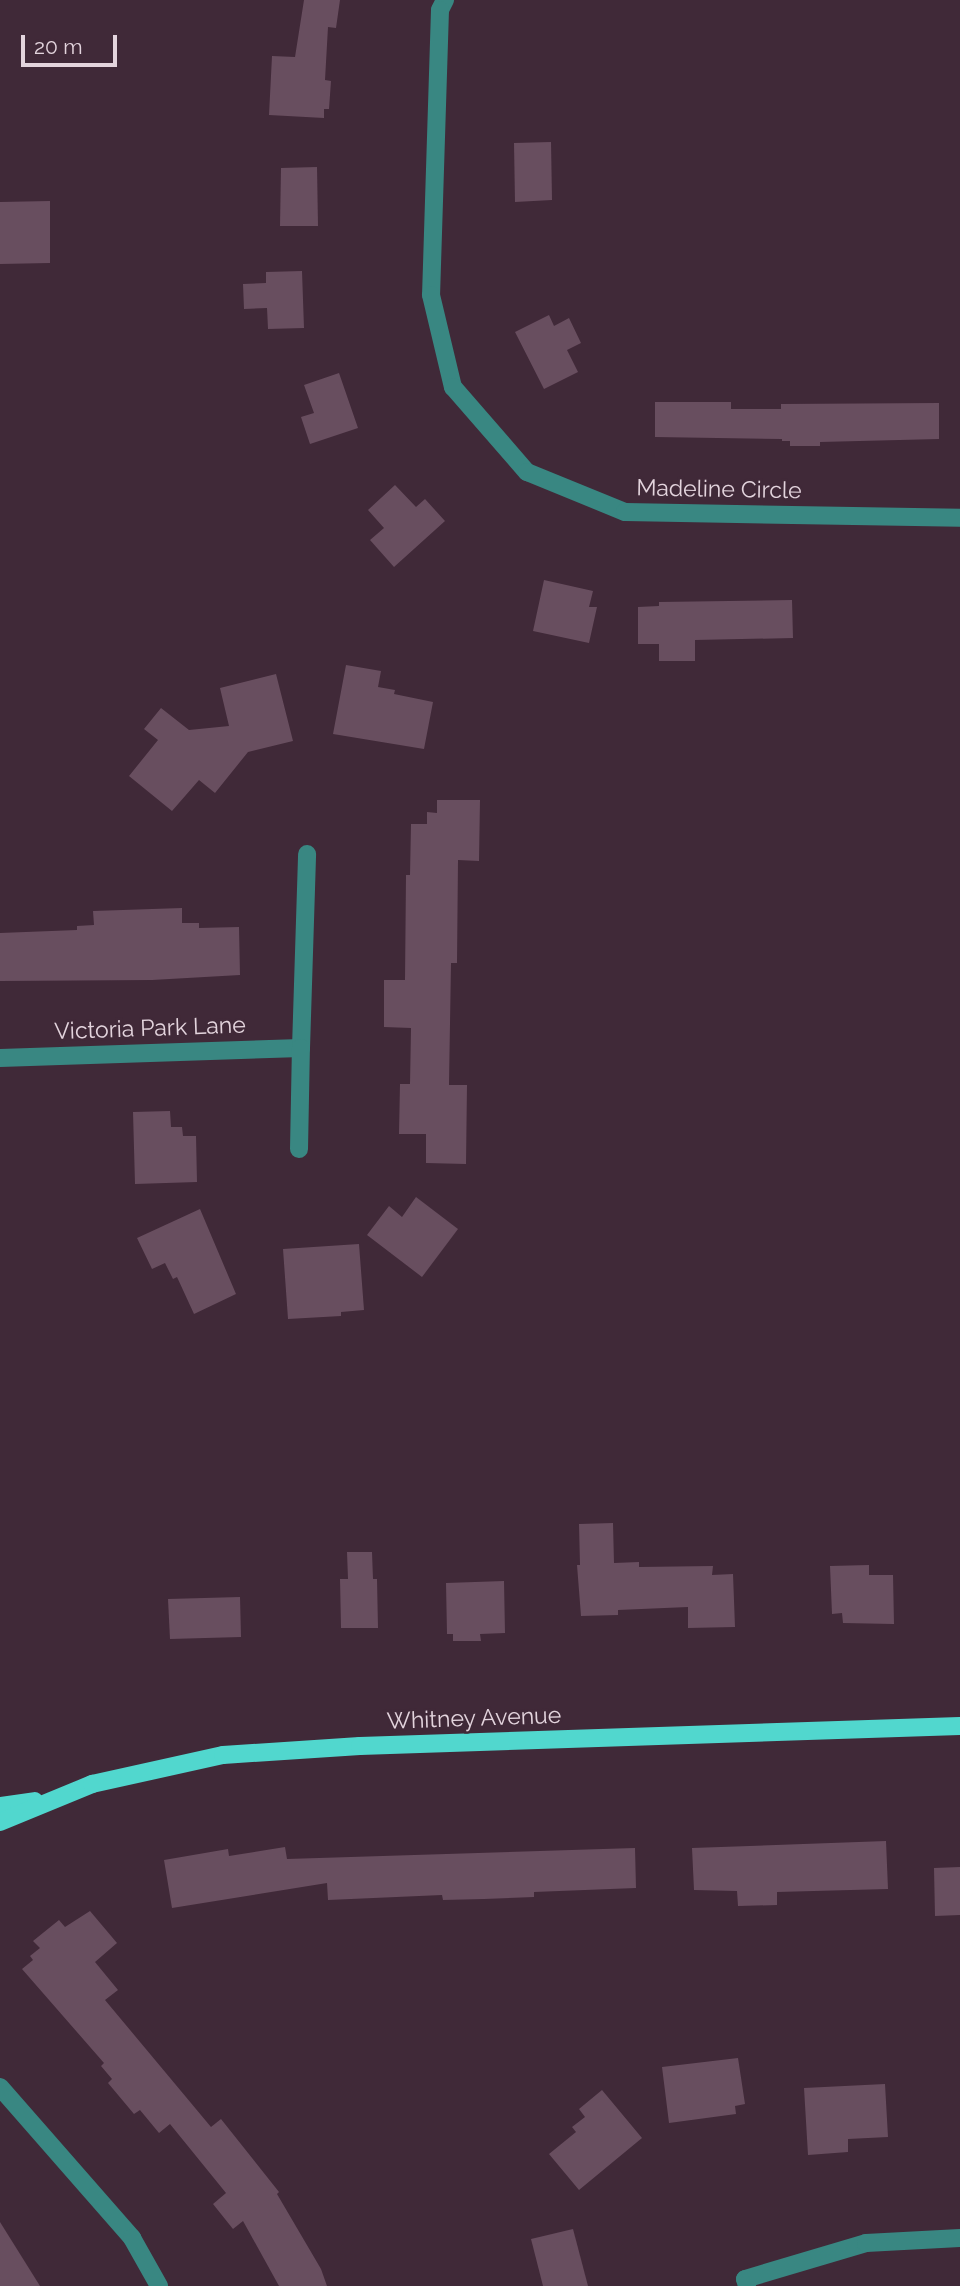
<!DOCTYPE html>
<html>
<head>
<meta charset="utf-8">
<style>
  body { margin:0 }
  #map { position:relative; width:960px; height:2286px; overflow:hidden; background:#402938; font-family:Raleway,sans-serif }
  div>[style] { position:absolute }
  .building>* { inset:0; background:#684e5f }
  .minor>* { height:18px; margin:-9px; padding:0 9px; transform-origin:9px; border-radius:9px; background:#398782 }
  .major>* { height:18px; margin:-9px; padding:0 9px; transform-origin:9px; border-radius:9px; background:#51d7ce }
  span { translate:-50% -50%; white-space:nowrap; text-align:center; line-height:1.15; -webkit-text-stroke:5px #402938; paint-order:stroke }
  .street-label { font-size:23px; color:#e3d4dd }
  .scale { position:absolute; left:21px; top:35px; width:96px; height:32px; box-sizing:border-box; border:4px solid #e3d4dd; border-top:0; padding-left:9px; font-size:21px; line-height:24px; white-space:nowrap; color:#e3d4dd; -webkit-text-stroke:5px #402938; paint-order:stroke }
</style>
</head>
<body>
<div id="map">
  <div class="building">
    <i style="clip-path:polygon(304px 0,340px 0,336px 28px,328px 27px,325px 80px,331px 81px,329px 109px,324px 109px,324px 118px,269px 115px,272px 56px,295px 57px)"></i>
    <i style="clip-path:polygon(551px 142px,552px 200px,515px 202px,514px 143px)"></i>
    <i style="clip-path:polygon(317px 167px,318px 226px,280px 226px,281px 168px)"></i>
    <i style="clip-path:polygon(50px 201px,50px 263px,0 264px,0 202px)"></i>
    <i style="clip-path:polygon(302px 271px,304px 328px,268px 329px,267px 308px,244px 309px,243px 284px,266px 283px,266px 272px)"></i>
    <i style="clip-path:polygon(549px 315px,554px 326px,569px 318px,581px 343px,567px 350px,578px 372px,544px 389px,515px 332px)"></i>
    <i style="clip-path:polygon(339px 373px,358px 428px,310px 444px,301px 417px,314px 413px,304px 385px)"></i>
    <i style="clip-path:polygon(655px 402px,731px 402px,731px 409px,781px 409px,781px 404px,939px 403px,939px 439px,820px 442px,820px 446px,790px 446px,790px 441px,782px 441px,782px 439px,655px 437px)"></i>
    <i style="clip-path:polygon(395px 485px,416px 507px,425px 499px,445px 521px,394px 567px,370px 540px,384px 528px,368px 510px)"></i>
    <i style="clip-path:polygon(544px 580px,593px 591px,589px 607px,597px 607px,589px 643px,533px 631px)"></i>
    <i style="clip-path:polygon(792px 600px,793px 638px,695px 640px,695px 661px,659px 661px,659px 644px,638px 644px,638px 607px,659px 606px,659px 602px)"></i>
    <i style="clip-path:polygon(346px 665px,381px 671px,378px 687px,395px 690px,394px 694px,433px 702px,424px 749px,333px 734px)"></i>
    <i style="clip-path:polygon(276px 674px,293px 741px,248px 752px,215px 793px,199px 780px,172px 811px,129px 776px,158px 740px,144px 729px,161px 708px,189px 730px,229px 726px,220px 688px)"></i>
    <i style="clip-path:polygon(437px 800px,480px 800px,479px 861px,458px 860px,457px 963px,451px 963px,449px 1085px,467px 1085px,466px 1164px,426px 1163px,426px 1134px,399px 1134px,400px 1084px,410px 1084px,411px 1028px,384px 1027px,384px 980px,405px 980px,406px 875px,410px 875px,411px 824px,427px 824px,427px 812px,437px 813px)"></i>
    <i style="clip-path:polygon(182px 908px,182px 923px,199px 923px,199px 928px,239px 927px,240px 975px,152px 980px,0 981px,0 933px,77px 930px,77px 926px,94px 925px,93px 911px)"></i>
    <i style="clip-path:polygon(170px 1111px,171px 1127px,182px 1127px,183px 1136px,196px 1136px,197px 1182px,135px 1184px,133px 1112px)"></i>
    <i style="clip-path:polygon(416px 1197px,458px 1229px,422px 1277px,367px 1235px,389px 1206px,402px 1217px)"></i>
    <i style="clip-path:polygon(200px 1209px,236px 1294px,194px 1314px,177px 1277px,173px 1279px,165px 1263px,152px 1269px,137px 1238px)"></i>
    <i style="clip-path:polygon(359px 1244px,364px 1310px,341px 1312px,341px 1316px,288px 1319px,283px 1249px)"></i>
    <i style="clip-path:polygon(613px 1523px,614px 1563px,639px 1562px,639px 1567px,713px 1566px,712px 1575px,733px 1574px,735px 1627px,688px 1628px,688px 1607px,618px 1610px,618px 1615px,581px 1616px,577px 1565px,580px 1565px,579px 1524px)"></i>
    <i style="clip-path:polygon(347px 1552px,372px 1552px,373px 1579px,377px 1579px,378px 1628px,341px 1628px,340px 1579px,348px 1579px)"></i>
    <i style="clip-path:polygon(869px 1565px,869px 1575px,893px 1575px,894px 1624px,843px 1623px,842px 1613px,832px 1614px,830px 1566px)"></i>
    <i style="clip-path:polygon(504px 1581px,505px 1633px,480px 1634px,481px 1641px,453px 1641px,453px 1634px,447px 1634px,446px 1583px)"></i>
    <i style="clip-path:polygon(240px 1597px,241px 1637px,170px 1639px,168px 1599px)"></i>
    <i style="clip-path:polygon(886px 1841px,888px 1889px,777px 1892px,777px 1905px,738px 1906px,737px 1891px,694px 1890px,692px 1848px)"></i>
    <i style="clip-path:polygon(285px 1847px,287px 1859px,635px 1848px,636px 1888px,534px 1892px,534px 1897px,484px 1899px,443px 1900px,442px 1895px,328px 1900px,327px 1883px,172px 1908px,164px 1860px,228px 1849px,229px 1856px)"></i>
    <i style="clip-path:polygon(960px 1867px,960px 1915px,935px 1916px,934px 1868px)"></i>
    <i style="clip-path:polygon(90px 1911px,117px 1943px,95px 1962px,118px 1990px,105px 2000px,211px 2127px,221px 2119px,279px 2192px,277px 2194px,321px 2269px,327px 2286px,279px 2286px,243px 2221px,233px 2229px,213px 2204px,226px 2193px,170px 2124px,159px 2133px,140px 2110px,134px 2114px,108px 2083px,112px 2079px,101px 2066px,104px 2063px,22px 1969px,33px 1960px,30px 1956px,40px 1948px,33px 1941px,59px 1920px,65px 1927px)"></i>
    <i style="clip-path:polygon(738px 2058px,745px 2104px,735px 2106px,736px 2114px,669px 2123px,662px 2067px)"></i>
    <i style="clip-path:polygon(885px 2084px,888px 2137px,848px 2139px,848px 2152px,808px 2155px,804px 2088px)"></i>
    <i style="clip-path:polygon(602px 2090px,642px 2138px,579px 2190px,549px 2154px,576px 2132px,572px 2127px,585px 2117px,579px 2109px)"></i>
    <i style="clip-path:polygon(0 2222px,40px 2286px,0 2286px)"></i>
    <i style="clip-path:polygon(573px 2229px,588px 2286px,543px 2286px,531px 2239px)"></i>
  </div>
  <div class="minor">
    <i style="left:445px;top:0;width:11px;rotate:117deg"></i>
    <i style="left:440px;top:10px;width:285px;rotate:91.8deg"></i>
    <i style="left:431px;top:295px;width:95px;rotate:76.6deg"></i>
    <i style="left:453px;top:387px;width:113px;rotate:49deg"></i>
    <i style="left:527px;top:472px;width:106px;rotate:22.2deg"></i>
    <i style="left:625px;top:512px;width:335px;rotate:1deg"></i>
    <i style="left:0;top:1058px;width:301px;rotate:-1.9deg"></i>
    <i style="left:301px;top:1048px;width:194px;rotate:-88.2deg"></i>
    <i style="left:299px;top:1149px;width:101px;rotate:-88.9deg"></i>
    <i style="left:0;top:2087px;width:201px;rotate:48.8deg"></i>
    <i style="left:132px;top:2238px;width:55px;rotate:60.6deg"></i>
    <i style="left:747px;top:2286px;width:7px;rotate:-106deg"></i>
    <i style="left:745px;top:2279px;width:126px;rotate:-16.6deg"></i>
    <i style="left:866px;top:2243px;width:94px;rotate:-3deg"></i>
  </div>
  <div class="major">
    <i style="left:0;top:1806px;width:35px;rotate:-8deg"></i>
    <i style="left:0;top:1822px;width:100px;rotate:-22.4deg"></i>
    <i style="left:92px;top:1784px;width:134px;rotate:-12.5deg"></i>
    <i style="left:223px;top:1755px;width:137px;rotate:-3.8deg"></i>
    <i style="left:360px;top:1746px;width:600px;rotate:-1.91deg"></i>
  </div>
  <div class="street-label">
    <span style="left:719px;top:489px;rotate:1deg">Madeline Circle</span>
    <span style="left:150px;top:1028px;rotate:-2deg">Victoria Park Lane</span>
    <span style="left:474px;top:1718px;rotate:-2deg">Whitney Avenue</span>
  </div>
  <div class="scale">20 m</div>
</div>
</body>
</html>
